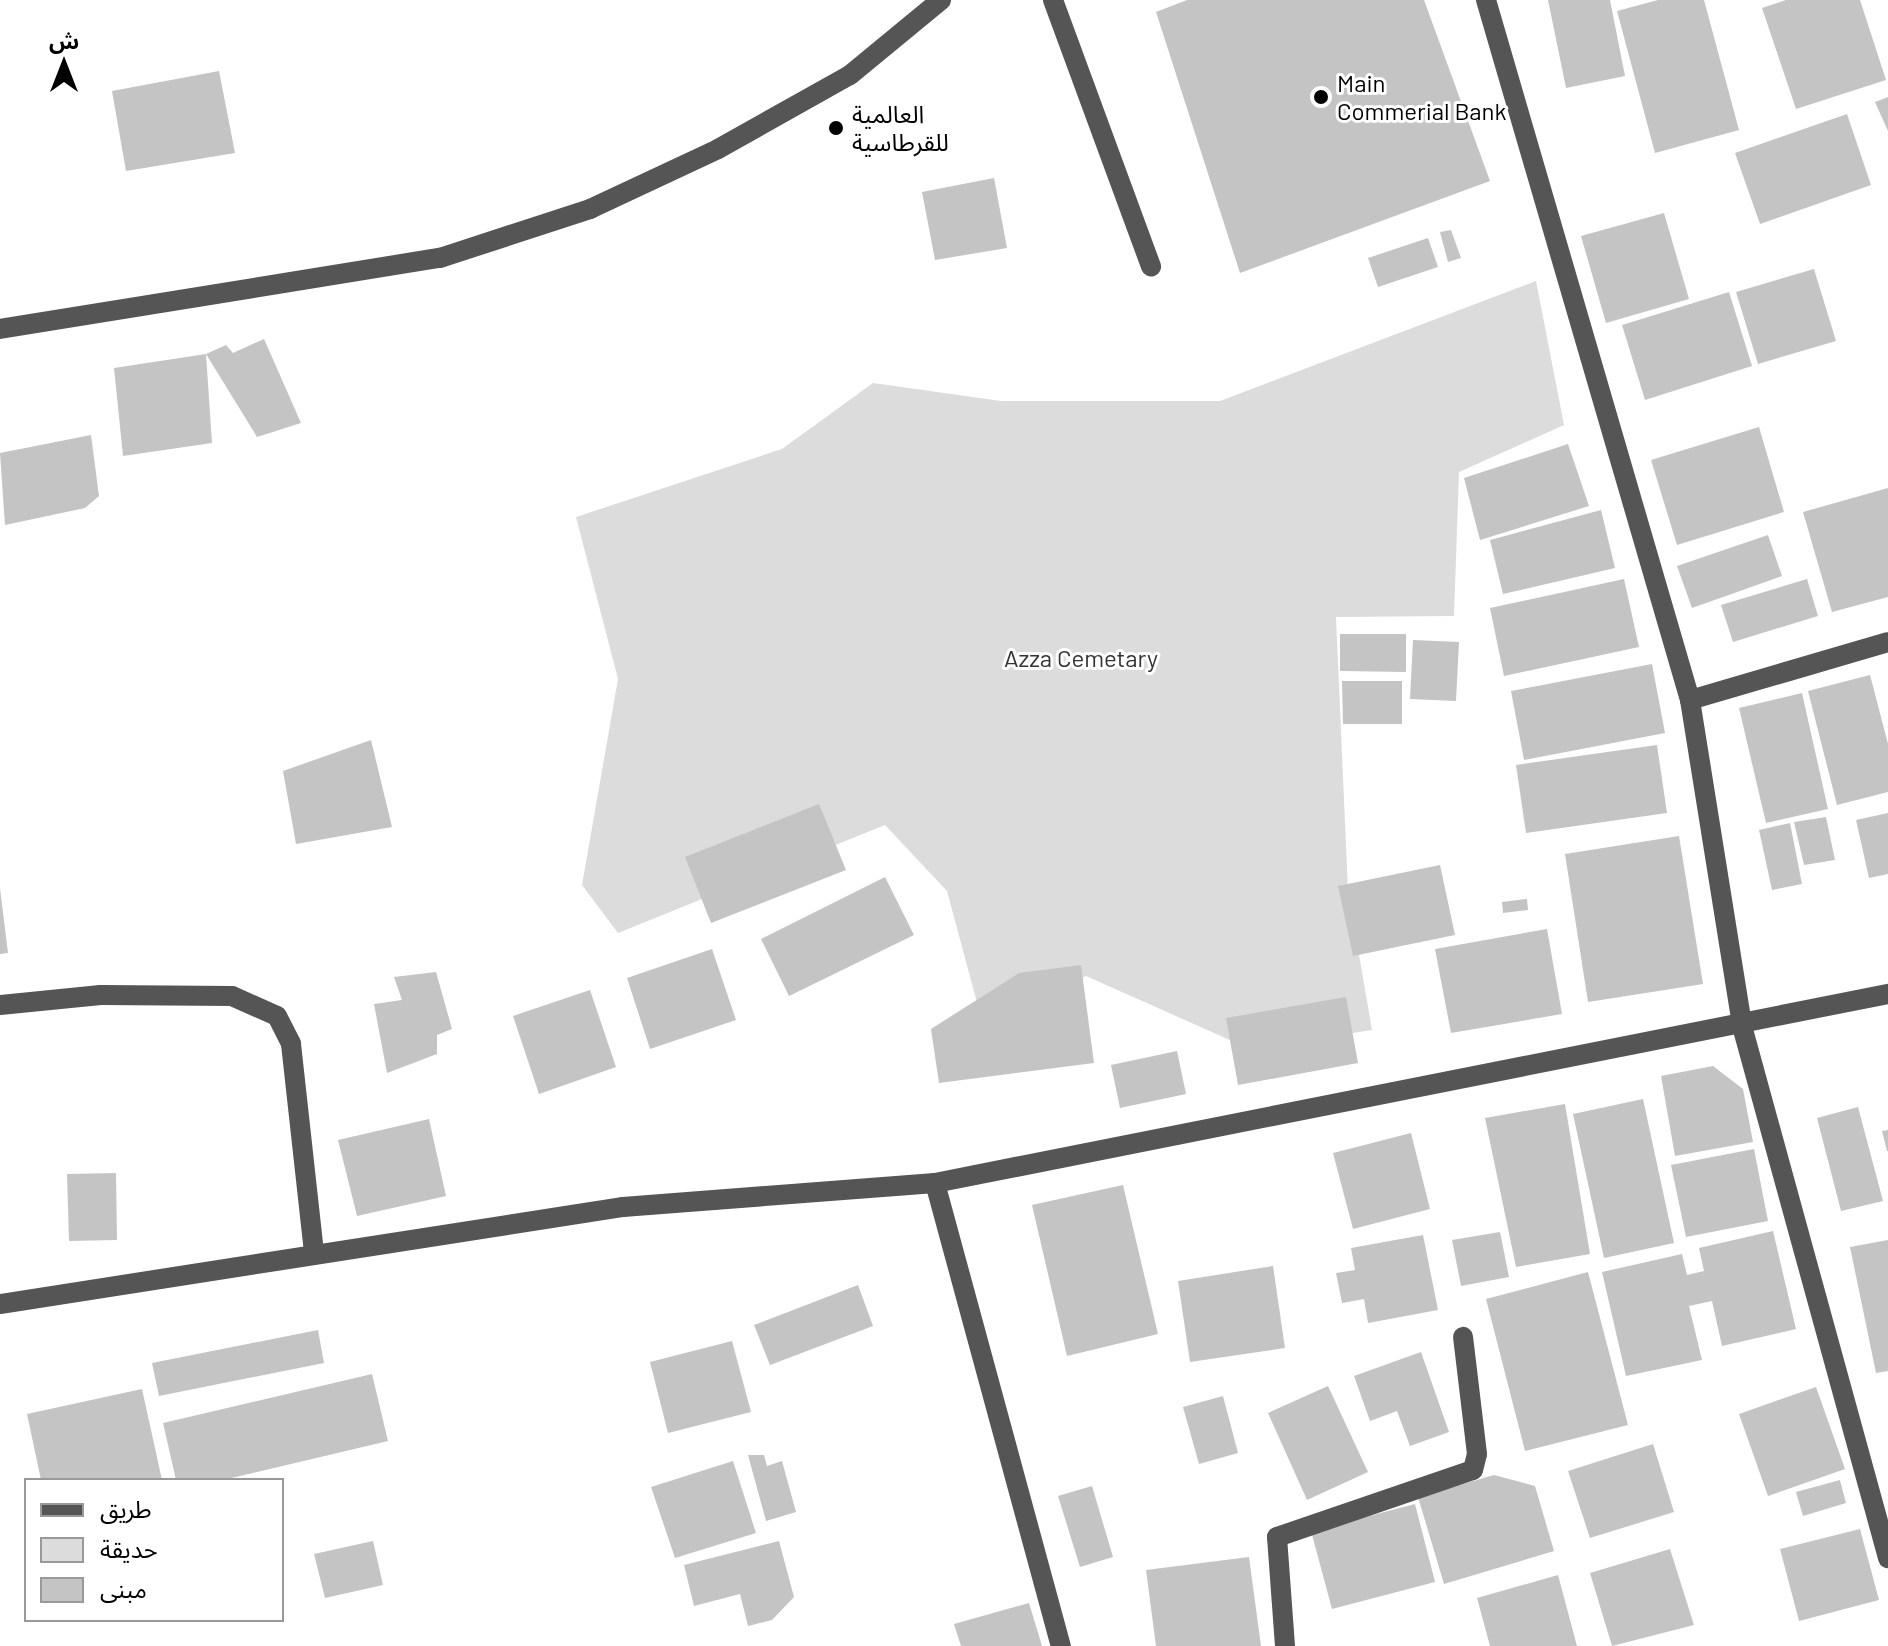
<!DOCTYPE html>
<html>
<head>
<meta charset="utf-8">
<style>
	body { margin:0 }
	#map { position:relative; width:1888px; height:1646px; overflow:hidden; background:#fff; font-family:Barlow,"Noto Sans Arabic",sans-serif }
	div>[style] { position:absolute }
	.green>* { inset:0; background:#dcdcdc }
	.building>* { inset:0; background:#c4c4c4 }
	.minor>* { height:20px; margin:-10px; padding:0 10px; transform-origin:10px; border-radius:10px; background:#555 }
	.dots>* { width:22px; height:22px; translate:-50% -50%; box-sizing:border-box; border:4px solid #fff; border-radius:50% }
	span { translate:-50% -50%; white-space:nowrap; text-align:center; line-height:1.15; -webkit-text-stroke:6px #fff; paint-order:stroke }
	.poi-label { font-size:24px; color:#000 }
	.left { translate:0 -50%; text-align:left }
	.park-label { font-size:24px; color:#333 }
	.legend { position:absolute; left:24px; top:1478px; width:260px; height:144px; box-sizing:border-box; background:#fff; border:2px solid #999; margin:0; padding:10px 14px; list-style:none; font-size:24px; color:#000 }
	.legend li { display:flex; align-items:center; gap:16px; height:40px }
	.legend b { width:40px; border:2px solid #999 }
	.north { position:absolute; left:24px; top:24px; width:80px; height:80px; -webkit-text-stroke:6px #fff; paint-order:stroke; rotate:0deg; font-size:22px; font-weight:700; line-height:32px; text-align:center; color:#000 }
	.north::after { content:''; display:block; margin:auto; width:28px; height:36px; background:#000; clip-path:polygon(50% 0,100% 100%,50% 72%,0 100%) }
</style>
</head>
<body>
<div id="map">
	<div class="green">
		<i style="clip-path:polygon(1536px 281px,1564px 425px,1459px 472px,1454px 616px,1336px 617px,1348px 891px,1372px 1030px,1250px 1049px,1086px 976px,983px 1025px,947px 891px,885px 825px,618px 933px,582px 885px,618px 679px,576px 517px,782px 449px,873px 383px,1001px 401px,1220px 401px)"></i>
	</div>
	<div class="building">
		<i style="clip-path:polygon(1187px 0,1424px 0,1490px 181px,1240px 273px,1156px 12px)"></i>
		<i style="clip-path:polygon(1548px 0,1610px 0,1625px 76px,1566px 88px)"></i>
		<i style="clip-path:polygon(1658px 0,1704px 0,1739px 130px,1655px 153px,1617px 11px)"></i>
		<i style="clip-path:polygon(1786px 0,1860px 0,1886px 80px,1796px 109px,1762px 8px)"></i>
		<i style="clip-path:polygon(219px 71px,235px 153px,126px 171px,112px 91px)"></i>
		<i style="clip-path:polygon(1888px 97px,1888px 131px,1875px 102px)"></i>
		<i style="clip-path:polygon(1847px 114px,1871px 185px,1760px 224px,1735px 153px)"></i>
		<i style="clip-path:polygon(994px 178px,1007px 248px,935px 260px,922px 192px)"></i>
		<i style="clip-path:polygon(1664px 213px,1689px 299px,1606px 323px,1581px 236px)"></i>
		<i style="clip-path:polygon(1451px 230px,1461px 258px,1448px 262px,1440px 232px)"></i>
		<i style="clip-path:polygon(1428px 238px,1438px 267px,1378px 287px,1368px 258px)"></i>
		<i style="clip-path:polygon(1814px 269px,1836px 341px,1758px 364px,1736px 292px)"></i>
		<i style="clip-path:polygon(1729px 292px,1752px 366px,1645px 400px,1622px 325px)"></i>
		<i style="clip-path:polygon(264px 339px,301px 423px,257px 437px,206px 354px,226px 345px,233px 353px)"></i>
		<i style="clip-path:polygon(206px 354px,212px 443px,123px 456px,114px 368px)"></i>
		<i style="clip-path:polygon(1759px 427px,1784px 512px,1677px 545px,1651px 460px)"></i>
		<i style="clip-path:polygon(91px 435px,99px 496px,85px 508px,5px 525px,0 453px)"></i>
		<i style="clip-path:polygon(1568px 444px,1589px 506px,1480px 540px,1464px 478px)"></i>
		<i style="clip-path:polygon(1888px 488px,1888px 597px,1832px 612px,1803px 512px)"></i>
		<i style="clip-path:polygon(1601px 510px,1615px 568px,1503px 594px,1490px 540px)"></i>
		<i style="clip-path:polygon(1768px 535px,1782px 576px,1692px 608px,1677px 566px)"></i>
		<i style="clip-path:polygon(1624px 579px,1639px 647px,1504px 676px,1490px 608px)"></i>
		<i style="clip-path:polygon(1807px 579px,1818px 616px,1733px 642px,1721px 605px)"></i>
		<i style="clip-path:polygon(1340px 634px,1406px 634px,1406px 672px,1340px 671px)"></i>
		<i style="clip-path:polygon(1413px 640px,1459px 642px,1456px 701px,1410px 699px)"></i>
		<i style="clip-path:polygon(1652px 664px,1665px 733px,1524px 760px,1511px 691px)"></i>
		<i style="clip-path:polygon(1870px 675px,1888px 744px,1888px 792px,1837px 805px,1808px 691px)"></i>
		<i style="clip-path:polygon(1342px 681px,1402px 681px,1402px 724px,1343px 724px)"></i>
		<i style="clip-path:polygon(1802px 693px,1828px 809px,1766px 823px,1739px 708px)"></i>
		<i style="clip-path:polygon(371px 740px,392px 827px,296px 844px,283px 771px)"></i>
		<i style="clip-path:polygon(1657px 745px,1667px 813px,1526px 833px,1516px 765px)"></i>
		<i style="clip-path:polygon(819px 804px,846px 870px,711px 923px,685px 857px)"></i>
		<i style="clip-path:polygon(1888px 813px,1888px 874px,1869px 878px,1856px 820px)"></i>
		<i style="clip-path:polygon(1826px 817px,1835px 860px,1804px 865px,1794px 822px)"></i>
		<i style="clip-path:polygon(1790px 823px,1802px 884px,1772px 890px,1759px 830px)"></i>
		<i style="clip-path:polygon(1679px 836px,1703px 984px,1588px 1002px,1565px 854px)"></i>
		<i style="clip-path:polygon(1440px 865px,1455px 935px,1353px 956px,1338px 886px)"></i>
		<i style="clip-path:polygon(885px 877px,914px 935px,789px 996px,761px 939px)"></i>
		<i style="clip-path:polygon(0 888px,8px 953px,0 954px)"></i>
		<i style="clip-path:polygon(1527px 899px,1528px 910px,1503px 913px,1502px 902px)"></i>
		<i style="clip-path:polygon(1547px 929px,1562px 1014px,1451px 1033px,1435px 949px)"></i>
		<i style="clip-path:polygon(712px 949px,736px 1020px,650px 1049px,627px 978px)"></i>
		<i style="clip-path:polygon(1081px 965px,1094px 1063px,939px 1083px,931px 1029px,1019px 973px)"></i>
		<i style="clip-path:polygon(436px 972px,452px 1029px,437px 1035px,437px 1054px,387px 1073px,374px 1004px,402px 1000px,394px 977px)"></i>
		<i style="clip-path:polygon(590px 990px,616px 1067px,539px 1094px,513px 1016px)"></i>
		<i style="clip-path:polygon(1346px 997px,1358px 1063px,1238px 1085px,1226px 1018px)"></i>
		<i style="clip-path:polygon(1177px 1051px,1186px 1094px,1120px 1108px,1111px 1065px)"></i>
		<i style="clip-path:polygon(1713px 1066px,1743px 1089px,1753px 1142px,1675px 1156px,1661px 1076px)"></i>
		<i style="clip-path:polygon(1643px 1099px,1674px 1243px,1604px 1258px,1573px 1114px)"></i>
		<i style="clip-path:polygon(1565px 1104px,1590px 1254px,1516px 1267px,1485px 1118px)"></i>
		<i style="clip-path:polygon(1858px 1107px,1883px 1201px,1841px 1211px,1817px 1118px)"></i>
		<i style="clip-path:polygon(429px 1119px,446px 1196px,357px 1216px,338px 1140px)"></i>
		<i style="clip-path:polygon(1888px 1130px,1888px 1151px,1887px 1151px,1882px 1131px)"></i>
		<i style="clip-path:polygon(1411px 1133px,1430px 1209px,1353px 1229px,1333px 1153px)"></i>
		<i style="clip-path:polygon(1754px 1149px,1768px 1221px,1686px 1237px,1671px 1165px)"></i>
		<i style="clip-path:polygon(116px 1173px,117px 1240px,69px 1241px,67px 1174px)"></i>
		<i style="clip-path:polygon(1123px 1185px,1158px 1334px,1067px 1356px,1032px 1205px)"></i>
		<i style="clip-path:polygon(1773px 1231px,1796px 1329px,1722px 1346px,1712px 1301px,1689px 1306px,1702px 1360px,1626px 1376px,1602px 1272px,1682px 1254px,1687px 1275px,1704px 1271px,1699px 1248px)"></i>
		<i style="clip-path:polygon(1500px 1232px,1509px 1277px,1461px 1286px,1452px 1240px)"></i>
		<i style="clip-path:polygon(1423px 1235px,1438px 1310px,1368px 1323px,1364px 1299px,1342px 1303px,1336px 1273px,1355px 1270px,1351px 1248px)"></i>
		<i style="clip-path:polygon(1888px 1240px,1888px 1371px,1876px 1373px,1850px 1247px)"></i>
		<i style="clip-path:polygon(1273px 1266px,1285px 1348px,1190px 1362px,1178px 1281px)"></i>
		<i style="clip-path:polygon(1588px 1272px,1628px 1425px,1525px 1451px,1486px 1299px)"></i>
		<i style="clip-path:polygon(858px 1285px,873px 1326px,770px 1365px,754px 1325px)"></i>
		<i style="clip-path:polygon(318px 1330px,324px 1363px,159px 1396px,152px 1363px)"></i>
		<i style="clip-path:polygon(732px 1341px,751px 1412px,668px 1433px,650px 1362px)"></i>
		<i style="clip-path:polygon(1421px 1352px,1449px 1432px,1410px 1446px,1397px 1411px,1370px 1421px,1354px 1376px)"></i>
		<i style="clip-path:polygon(372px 1374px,388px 1441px,223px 1480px,176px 1480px,163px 1423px)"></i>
		<i style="clip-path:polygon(1328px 1386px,1368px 1472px,1307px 1500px,1268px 1413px)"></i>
		<i style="clip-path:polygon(1816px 1387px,1845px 1469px,1768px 1496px,1739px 1414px)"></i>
		<i style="clip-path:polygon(142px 1389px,162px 1480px,41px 1480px,27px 1414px)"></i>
		<i style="clip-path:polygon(1223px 1396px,1238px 1453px,1199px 1464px,1183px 1407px)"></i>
		<i style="clip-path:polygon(1653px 1444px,1674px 1512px,1590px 1538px,1568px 1471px)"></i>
		<i style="clip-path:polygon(748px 1455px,764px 1455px,767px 1466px,782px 1461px,796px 1512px,766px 1521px)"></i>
		<i style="clip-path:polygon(733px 1461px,756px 1533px,675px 1558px,651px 1487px)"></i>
		<i style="clip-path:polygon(1494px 1475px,1535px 1486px,1554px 1551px,1444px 1584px,1418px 1497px)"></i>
		<i style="clip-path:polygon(1840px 1480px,1846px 1503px,1803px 1516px,1796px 1492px)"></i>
		<i style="clip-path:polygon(1092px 1486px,1113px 1557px,1080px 1567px,1058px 1496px)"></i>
		<i style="clip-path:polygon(1415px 1504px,1435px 1582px,1332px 1609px,1311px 1531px)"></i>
		<i style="clip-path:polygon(1860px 1529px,1879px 1600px,1799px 1621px,1780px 1549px)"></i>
		<i style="clip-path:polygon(373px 1541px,383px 1585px,325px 1598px,314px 1554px)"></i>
		<i style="clip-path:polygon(779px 1541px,794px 1597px,772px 1620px,748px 1626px,740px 1594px,694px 1606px,684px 1565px)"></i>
		<i style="clip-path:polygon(1670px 1549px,1694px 1625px,1612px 1646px,1590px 1573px)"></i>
		<i style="clip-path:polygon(1249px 1557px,1261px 1646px,1156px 1646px,1146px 1570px)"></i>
		<i style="clip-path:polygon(1558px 1575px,1577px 1646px,1490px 1646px,1477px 1598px)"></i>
		<i style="clip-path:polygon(1029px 1603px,1042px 1646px,961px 1646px,954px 1624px)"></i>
	</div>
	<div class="minor">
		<i style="left:1053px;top:0;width:284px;rotate:69.8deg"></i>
		<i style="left:1486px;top:0;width:729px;rotate:73.75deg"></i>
		<i style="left:1690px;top:700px;width:330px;rotate:80.9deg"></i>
		<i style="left:1742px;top:1026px;width:552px;rotate:74.65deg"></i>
		<i style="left:0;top:329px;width:446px;rotate:-9.2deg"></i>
		<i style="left:440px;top:258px;width:158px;rotate:-18.1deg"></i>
		<i style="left:590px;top:209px;width:141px;rotate:-25.1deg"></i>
		<i style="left:718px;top:149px;width:151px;rotate:-29.3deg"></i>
		<i style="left:850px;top:75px;width:118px;rotate:-39.5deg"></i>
		<i style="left:1690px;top:700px;width:206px;rotate:-16.3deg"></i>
		<i style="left:0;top:1005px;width:101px;rotate:-5.7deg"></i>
		<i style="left:101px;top:995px;width:131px;rotate:0.4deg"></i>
		<i style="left:232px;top:996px;width:49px;rotate:24deg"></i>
		<i style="left:277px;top:1016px;width:31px;rotate:63deg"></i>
		<i style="left:291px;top:1044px;width:211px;rotate:83.7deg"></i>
		<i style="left:935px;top:1183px;width:480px;rotate:74.8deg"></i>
		<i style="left:0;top:1304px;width:631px;rotate:-8.85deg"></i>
		<i style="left:623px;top:1207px;width:313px;rotate:-4.4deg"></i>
		<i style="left:935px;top:1183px;width:972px;rotate:-11.22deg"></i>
		<i style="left:1285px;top:1646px;width:109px;rotate:-94.2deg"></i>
		<i style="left:1277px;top:1537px;width:207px;rotate:-18.9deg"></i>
		<i style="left:1473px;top:1470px;width:16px;rotate:-76deg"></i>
		<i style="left:1477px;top:1454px;width:118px;rotate:-96.8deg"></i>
	</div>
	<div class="dots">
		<i style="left:1321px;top:97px;background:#000"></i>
		<i style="left:836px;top:128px;background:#000"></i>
	</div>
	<div class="poi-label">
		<span class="left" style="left:1337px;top:97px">Main<br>Commerial Bank</span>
		<span class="left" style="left:852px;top:128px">العالمية<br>للقرطاسية</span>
	</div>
	<div class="park-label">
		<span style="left:1081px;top:658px">Azza Cemetary</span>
	</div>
	<ul class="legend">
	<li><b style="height:10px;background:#555"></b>طريق</li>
	<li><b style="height:22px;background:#dcdcdc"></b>حديقة</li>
	<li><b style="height:22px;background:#c4c4c4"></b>مبنى</li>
	</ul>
	<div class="north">ش</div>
</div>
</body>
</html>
